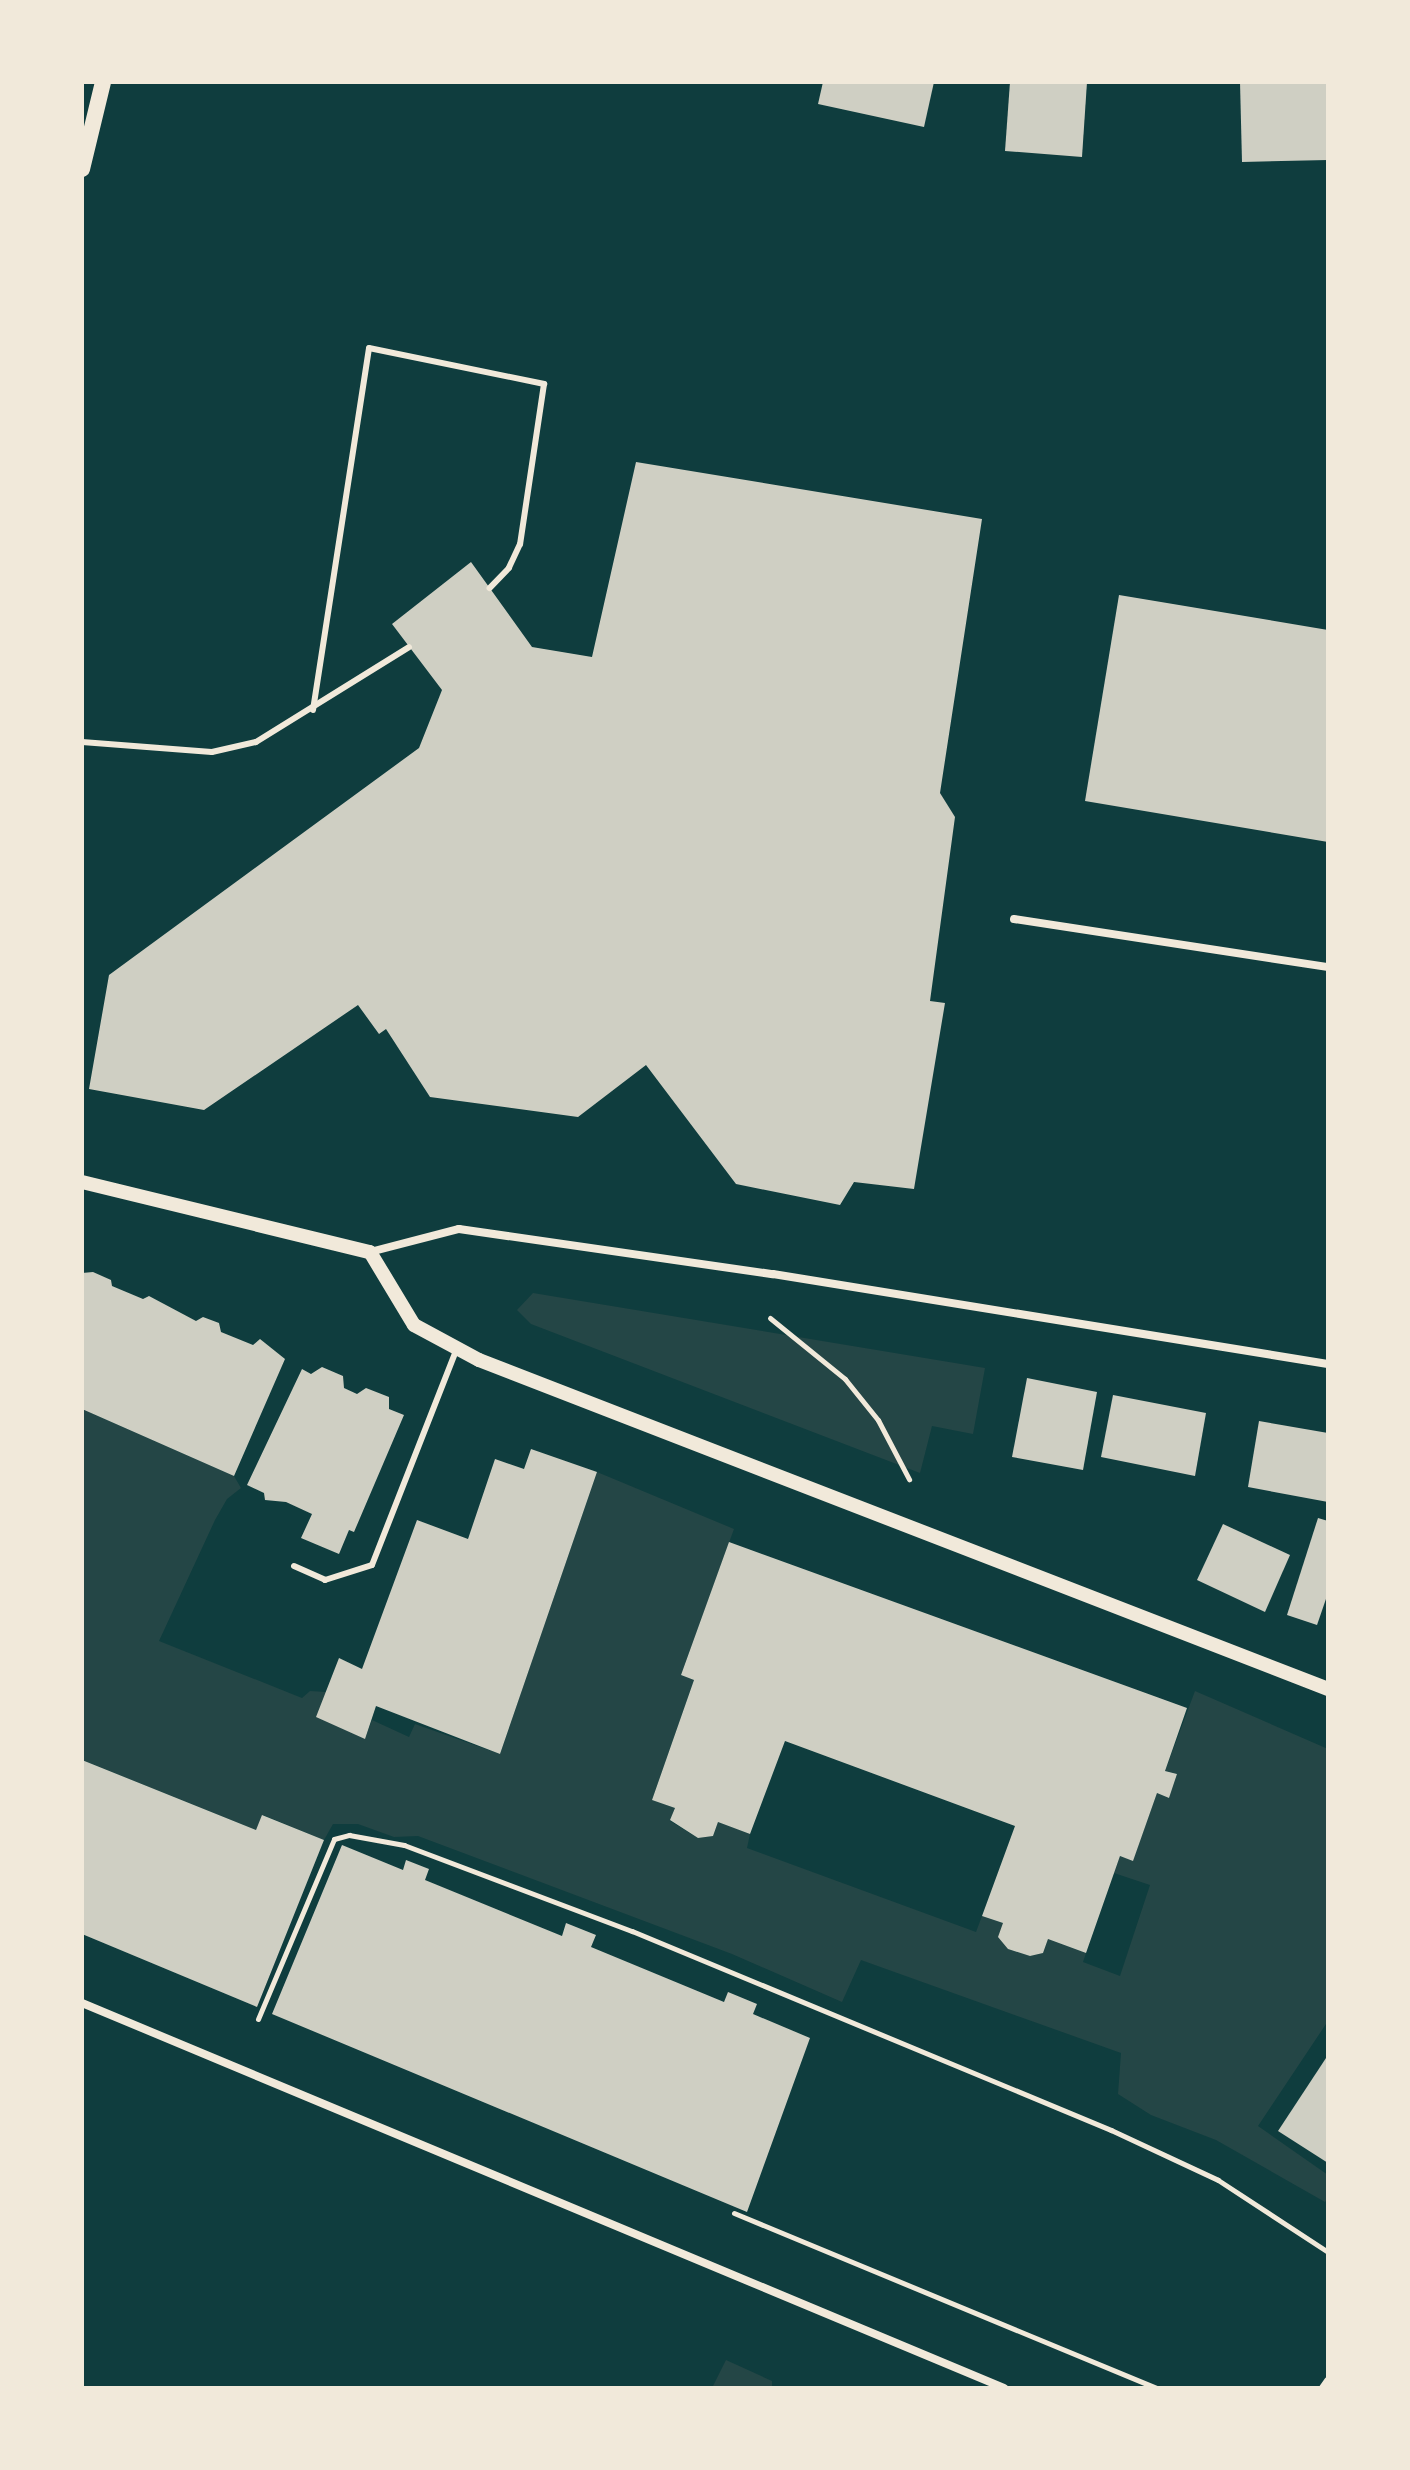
<!DOCTYPE html>
<html>
<head>
<meta charset="utf-8">
<style>
	body { margin:0 }
	#map { position:relative; width:1410px; height:2470px; overflow:hidden; background:#0f3d3e; font-family:"Fira Sans",sans-serif }
	div>[style] { position:absolute }
	.green>* { inset:0; background:#244646 }
	.building>* { inset:0; background:#cfcfc3 }
	.path>* { height:5px; margin:-2.5px; padding:0 2.5px; transform-origin:2.5px; border-radius:2.5px; background:#f1e9da }
	.service>* { height:6px; margin:-3px; padding:0 3px; transform-origin:3px; border-radius:3px; background:#f1e9da }
	.minor>* { height:8px; margin:-4px; padding:0 4px; transform-origin:4px; border-radius:4px; background:#f1e9da }
	.tertiary>* { height:14px; margin:-7px; padding:0 7px; transform-origin:7px; border-radius:7px; background:#f1e9da }
	.secondary>* { height:16px; margin:-8px; padding:0 8px; transform-origin:8px; border-radius:8px; background:#f1e9da }
	span { translate:-50% -50%; white-space:nowrap; text-align:center; line-height:1.15; -webkit-text-stroke:8px #f1e9da; paint-order:stroke }
	.frame { position:absolute; inset:0; border:84px solid #f1e9da; pointer-events:none }
</style>
</head>
<body>
<div id="map">
	<div class="green">
		<i style="clip-path:polygon(533px 1293px,985px 1368px,973px 1434px,932px 1426px,920px 1473px,531px 1324px,517px 1310px)"></i>
		<i style="clip-path:polygon(82px 1409px,234px 1476px,241px 1488px,227px 1499px,215px 1520px,159px 1641px,302px 1698px,310px 1691px,326px 1692px,365px 1738px,372px 1720px,409px 1737px,415px 1724px,500px 1754px,597px 1472px,734px 1529px,681px 1675px,694px 1680px,652px 1800px,675px 1808px,670px 1821px,698px 1838px,713px 1836px,718px 1822px,750px 1834px,747px 1848px,976px 1932px,982px 1916px,1003px 1923px,1008px 1949px,1030px 1956px,1043px 1953px,1048px 1939px,1086px 1953px,1083px 1962px,1120px 1976px,1150px 1885px,1114px 1873px,1120px 1856px,1133px 1860px,1157px 1793px,1169px 1798px,1177px 1774px,1165px 1771px,1195px 1691px,1328px 1749px,1328px 2021px,1258px 2126px,1328px 2175px,1328px 2198px,1325px 2202px,1216px 2140px,1151px 2115px,1118px 2094px,1121px 2053px,861px 1960px,842px 2002px,732px 1954px,418px 1836px,394px 1837px,358px 1824px,333px 1824px,324px 1840px,263px 1815px,256px 1830px,82px 1760px)"></i>
		<i style="clip-path:polygon(726px 2360px,772px 2381px,772px 2388px,712px 2388px)"></i>
	</div>
	<div class="building">
		<i style="clip-path:polygon(823px 82px,934px 82px,924px 127px,818px 104px)"></i>
		<i style="clip-path:polygon(1010px 82px,1087px 82px,1082px 157px,1005px 151px)"></i>
		<i style="clip-path:polygon(1240px 82px,1328px 82px,1328px 160px,1242px 162px)"></i>
		<i style="clip-path:polygon(636px 462px,982px 519px,940px 793px,955px 817px,930px 1001px,945px 1003px,914px 1189px,854px 1182px,840px 1205px,736px 1184px,646px 1065px,578px 1117px,430px 1097px,386px 1029px,379px 1034px,358px 1005px,204px 1110px,89px 1089px,109px 975px,419px 748px,442px 690px,392px 624px,471px 562px,532px 647px,592px 657px)"></i>
		<i style="clip-path:polygon(1119px 595px,1328px 630px,1328px 842px,1085px 801px)"></i>
		<i style="clip-path:polygon(93px 1272px,111px 1280px,112px 1286px,143px 1299px,149px 1296px,196px 1321px,203px 1317px,219px 1323px,221px 1332px,253px 1345px,260px 1339px,285px 1359px,234px 1476px,82px 1409px,82px 1273px)"></i>
		<i style="clip-path:polygon(322px 1367px,343px 1376px,344px 1388px,357px 1394px,366px 1388px,389px 1397px,389px 1409px,404px 1415px,354px 1532px,349px 1530px,339px 1554px,301px 1538px,312px 1514px,286px 1502px,265px 1500px,264px 1493px,247px 1485px,302px 1369px,311px 1374px)"></i>
		<i style="clip-path:polygon(1027px 1378px,1097px 1392px,1083px 1470px,1012px 1457px)"></i>
		<i style="clip-path:polygon(1113px 1395px,1206px 1413px,1195px 1476px,1101px 1457px)"></i>
		<i style="clip-path:polygon(1259px 1421px,1328px 1433px,1328px 1502px,1248px 1487px)"></i>
		<i style="clip-path:polygon(531px 1449px,597px 1472px,500px 1754px,376px 1706px,365px 1739px,316px 1717px,339px 1658px,362px 1669px,417px 1520px,468px 1539px,495px 1459px,524px 1469px)"></i>
		<i style="clip-path:polygon(1318px 1518px,1328px 1521px,1328px 1593px,1317px 1625px,1287px 1615px)"></i>
		<i style="clip-path:polygon(1223px 1524px,1290px 1555px,1265px 1612px,1197px 1580px)"></i>
		<i style="clip-path:polygon(729px 1542px,1187px 1708px,1165px 1771px,1177px 1774px,1169px 1798px,1157px 1793px,1133px 1861px,1120px 1856px,1086px 1953px,1048px 1939px,1043px 1953px,1030px 1956px,1008px 1949px,998px 1937px,1003px 1923px,982px 1916px,1015px 1826px,785px 1741px,750px 1834px,718px 1822px,713px 1836px,698px 1838px,670px 1820px,675px 1808px,652px 1800px,694px 1680px,681px 1675px)"></i>
		<i style="clip-path:polygon(82px 1760px,256px 1830px,262px 1815px,324px 1840px,257px 2007px,82px 1934px)"></i>
		<i style="clip-path:polygon(342px 1845px,403px 1870px,406px 1860px,429px 1869px,425px 1880px,562px 1936px,566px 1923px,596px 1935px,591px 1947px,724px 2002px,728px 1992px,757px 2004px,753px 2014px,810px 2038px,747px 2212px,272px 2014px)"></i>
		<i style="clip-path:polygon(1328px 2055px,1328px 2163px,1278px 2131px)"></i>
	</div>
	<div class="path">
		<i style="left:770px;top:1318px;width:97px;rotate:39.1deg"></i>
		<i style="left:845px;top:1379px;width:53px;rotate:51.2deg"></i>
		<i style="left:878px;top:1420px;width:67px;rotate:62.3deg"></i>
		<i style="left:258px;top:2019px;width:195px;rotate:-67.1deg"></i>
		<i style="left:334px;top:1839px;width:16px;rotate:-15deg"></i>
		<i style="left:349px;top:1835px;width:56px;rotate:10.3deg"></i>
		<i style="left:404px;top:1845px;width:244px;rotate:20.7deg"></i>
		<i style="left:632px;top:1931px;width:519px;rotate:22.56deg"></i>
		<i style="left:1111px;top:2130px;width:118px;rotate:25deg"></i>
		<i style="left:1218px;top:2180px;width:131px;rotate:33.2deg"></i>
		<i style="left:734px;top:2213px;width:457px;rotate:22.5deg"></i>
	</div>
	<div class="service">
		<i style="left:313px;top:710px;width:366px;rotate:-81.2deg"></i>
		<i style="left:369px;top:348px;width:179px;rotate:11.6deg"></i>
		<i style="left:544px;top:384px;width:162px;rotate:98.5deg"></i>
		<i style="left:520px;top:544px;width:26px;rotate:115deg"></i>
		<i style="left:509px;top:568px;width:28px;rotate:134deg"></i>
		<i style="left:82px;top:742px;width:130px;rotate:4.4deg"></i>
		<i style="left:212px;top:752px;width:45px;rotate:-12.8deg"></i>
		<i style="left:256px;top:742px;width:180px;rotate:-31.8deg"></i>
		<i style="left:294px;top:1566px;width:34px;rotate:24deg"></i>
		<i style="left:325px;top:1580px;width:49px;rotate:-17.7deg"></i>
		<i style="left:372px;top:1565px;width:233px;rotate:-68.6deg"></i>
	</div>
	<div class="minor">
		<i style="left:1014px;top:919px;width:318px;rotate:8.7deg"></i>
		<i style="left:370px;top:1252px;width:92px;rotate:-14.5deg"></i>
		<i style="left:459px;top:1229px;width:317px;rotate:8.2deg"></i>
		<i style="left:773px;top:1274px;width:562px;rotate:9.21deg"></i>
		<i style="left:82px;top:2003px;width:999px;rotate:22.66deg"></i>
		<i style="left:1323px;top:2388px;width:9px;rotate:-54deg"></i>
	</div>
	<div class="tertiary">
		<i style="left:82px;top:1182px;width:296px;rotate:13.7deg"></i>
		<i style="left:370px;top:1252px;width:85px;rotate:58.9deg"></i>
		<i style="left:414px;top:1325px;width:74px;rotate:28.3deg"></i>
		<i style="left:479px;top:1360px;width:911px;rotate:21.18deg"></i>
	</div>
	<div class="secondary">
		<i style="left:82px;top:169px;width:89px;rotate:-76.4deg"></i>
	</div>
	<div class="frame"></div>
</div>
</body>
</html>
